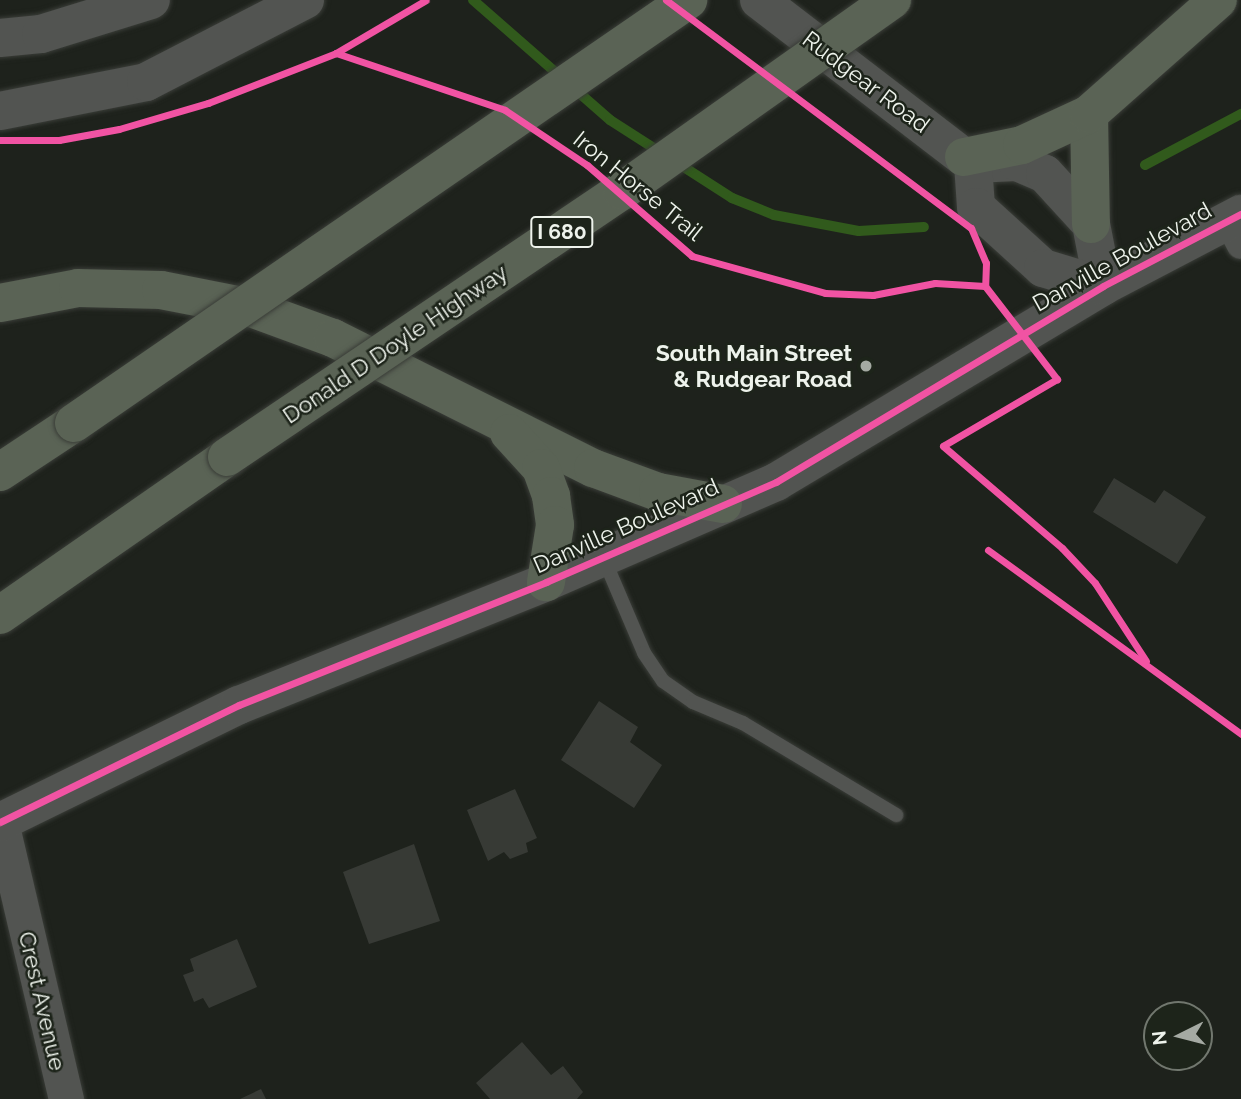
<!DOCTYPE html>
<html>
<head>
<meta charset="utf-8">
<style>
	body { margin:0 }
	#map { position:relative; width:1241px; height:1099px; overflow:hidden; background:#1e221c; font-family:Raleway,sans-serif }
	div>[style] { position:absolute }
	.stream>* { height:10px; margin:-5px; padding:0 5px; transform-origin:5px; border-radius:5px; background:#315a1c }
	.building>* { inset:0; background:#373a35 }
	.roads { filter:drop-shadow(0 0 2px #3a3d38) drop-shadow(0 0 2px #3a3d38) }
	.service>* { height:14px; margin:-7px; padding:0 7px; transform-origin:7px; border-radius:7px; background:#525451 }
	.minor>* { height:28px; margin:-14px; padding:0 14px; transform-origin:14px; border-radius:14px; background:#525451 }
	.tertiary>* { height:35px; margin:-17.5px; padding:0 17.5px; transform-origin:17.5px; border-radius:17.5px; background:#525451 }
	.secondary>* { height:38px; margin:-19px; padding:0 19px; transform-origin:19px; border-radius:19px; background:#525451 }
	.motorway>* { height:38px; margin:-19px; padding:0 19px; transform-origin:19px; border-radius:19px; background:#5a6355 }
	.bridges { filter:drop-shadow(0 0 2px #3a3d38) drop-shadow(0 0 2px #3a3d38) }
	.motorway-bridge>* { height:38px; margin:-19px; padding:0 19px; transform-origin:19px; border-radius:19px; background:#5a6355 }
	.cycleway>* { height:7px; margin:-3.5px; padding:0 3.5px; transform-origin:3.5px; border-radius:3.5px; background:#f153a3 }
	.dots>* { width:19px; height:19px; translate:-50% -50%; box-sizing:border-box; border:4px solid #1d241a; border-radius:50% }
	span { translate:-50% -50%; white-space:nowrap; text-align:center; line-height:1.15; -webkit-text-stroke:5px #1d241a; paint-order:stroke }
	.shield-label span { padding:2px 5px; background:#1d241a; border:2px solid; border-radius:5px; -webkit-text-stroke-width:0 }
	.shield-label { font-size:21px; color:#eef3ec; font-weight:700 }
	.street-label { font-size:23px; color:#eef3ec }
	.poi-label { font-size:23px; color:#eef3ec; font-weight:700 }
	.right { translate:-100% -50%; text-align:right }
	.north { position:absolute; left:1143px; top:1001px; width:70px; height:70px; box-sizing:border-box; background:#1d241a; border:2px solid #71776e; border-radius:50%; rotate:264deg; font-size:19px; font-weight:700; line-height:28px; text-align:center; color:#eef3ec }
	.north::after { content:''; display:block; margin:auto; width:24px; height:32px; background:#a5aaa3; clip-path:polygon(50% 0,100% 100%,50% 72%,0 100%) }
</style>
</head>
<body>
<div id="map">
	<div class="stream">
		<i style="left:473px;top:0;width:182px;rotate:41.2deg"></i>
		<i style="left:610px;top:120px;width:63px;rotate:32.7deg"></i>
		<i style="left:676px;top:162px;width:67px;rotate:32.7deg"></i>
		<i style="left:732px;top:198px;width:45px;rotate:22deg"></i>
		<i style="left:774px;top:215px;width:86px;rotate:10.7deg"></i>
		<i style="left:859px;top:231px;width:65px;rotate:-3.5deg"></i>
		<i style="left:1145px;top:165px;width:109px;rotate:-28deg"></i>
	</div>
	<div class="building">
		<i style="clip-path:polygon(1114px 478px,1155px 503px,1164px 490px,1206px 517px,1177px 564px,1093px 512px)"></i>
		<i style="clip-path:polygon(599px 701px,638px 727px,630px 742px,662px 765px,634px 808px,561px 760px)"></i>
		<i style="clip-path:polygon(515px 789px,537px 838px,526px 843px,528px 852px,510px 859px,504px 852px,488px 861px,467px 810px)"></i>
		<i style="clip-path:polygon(414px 844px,440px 921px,369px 944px,343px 872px)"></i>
		<i style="clip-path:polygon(237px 939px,257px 987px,209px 1008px,203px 998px,194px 1002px,183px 975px,194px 971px,190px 959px)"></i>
		<i style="clip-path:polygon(522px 1042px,551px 1075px,563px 1066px,583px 1092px,577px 1099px,490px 1099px,476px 1083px)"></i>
		<i style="clip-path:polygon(261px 1089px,266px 1099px,240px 1099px)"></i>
	</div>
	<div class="roads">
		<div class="service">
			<i style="left:604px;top:559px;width:102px;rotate:66.9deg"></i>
			<i style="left:644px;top:653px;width:34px;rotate:56deg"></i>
			<i style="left:663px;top:681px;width:37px;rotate:35deg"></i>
			<i style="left:693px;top:702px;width:54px;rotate:22.8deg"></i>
			<i style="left:743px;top:723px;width:179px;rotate:31deg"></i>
		</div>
		<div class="minor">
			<i style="left:1228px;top:221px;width:27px;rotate:62deg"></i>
		</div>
		<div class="tertiary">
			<i style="left:1px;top:822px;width:285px;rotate:76.8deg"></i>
		</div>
		<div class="secondary">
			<i style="left:759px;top:0;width:270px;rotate:37.5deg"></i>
			<i style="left:973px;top:164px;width:44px;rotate:-2.6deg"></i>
			<i style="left:1017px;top:162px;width:30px;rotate:23deg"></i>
			<i style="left:1045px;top:174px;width:68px;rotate:47.4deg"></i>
			<i style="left:1091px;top:224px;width:63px;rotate:79deg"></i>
			<i style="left:0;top:38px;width:41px;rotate:-5.6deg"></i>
			<i style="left:41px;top:34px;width:115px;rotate:-17.2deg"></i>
			<i style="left:0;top:111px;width:149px;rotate:-11.2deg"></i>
			<i style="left:146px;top:82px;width:179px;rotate:-27.3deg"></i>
			<i style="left:973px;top:164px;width:43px;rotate:86deg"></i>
			<i style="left:976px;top:207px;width:91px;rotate:42.3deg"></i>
			<i style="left:1043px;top:268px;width:63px;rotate:16.7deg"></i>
			<i style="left:0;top:822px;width:266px;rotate:-26.1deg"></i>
			<i style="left:239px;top:705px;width:331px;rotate:-21.8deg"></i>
			<i style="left:546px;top:582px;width:251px;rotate:-23.5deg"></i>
			<i style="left:776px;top:482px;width:381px;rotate:-30.9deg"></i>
			<i style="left:1103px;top:286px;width:156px;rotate:-27.6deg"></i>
		</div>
		<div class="motorway">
			<i style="left:1089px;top:114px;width:110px;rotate:89deg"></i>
			<i style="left:964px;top:157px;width:59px;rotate:-11.7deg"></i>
			<i style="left:1022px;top:145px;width:74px;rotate:-24.8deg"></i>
			<i style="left:1089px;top:114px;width:172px;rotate:-41.5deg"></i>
			<i style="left:0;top:303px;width:79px;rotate:-10.9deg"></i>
			<i style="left:78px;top:288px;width:83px;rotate:1.4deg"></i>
			<i style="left:161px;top:290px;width:89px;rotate:11.1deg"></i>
			<i style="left:248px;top:307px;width:90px;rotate:20deg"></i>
			<i style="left:333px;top:338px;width:291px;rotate:26.6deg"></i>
			<i style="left:593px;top:468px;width:69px;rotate:20.3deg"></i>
			<i style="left:658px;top:492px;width:66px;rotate:10.5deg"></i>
			<i style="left:509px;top:433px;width:47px;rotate:47.6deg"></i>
			<i style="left:541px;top:468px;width:30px;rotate:70deg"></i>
			<i style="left:551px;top:496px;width:29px;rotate:82deg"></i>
			<i style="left:555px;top:525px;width:58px;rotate:99deg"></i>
			<i style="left:0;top:472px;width:89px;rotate:-33.5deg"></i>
			<i style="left:0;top:615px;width:277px;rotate:-34.8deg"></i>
		</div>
	</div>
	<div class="bridges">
		<div class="motorway-bridge">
			<i style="left:74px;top:423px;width:746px;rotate:-34.56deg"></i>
			<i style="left:227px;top:457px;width:476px;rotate:-34deg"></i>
			<i style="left:622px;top:191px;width:331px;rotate:-35.3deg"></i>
		</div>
	</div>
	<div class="cycleway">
		<i style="left:666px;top:0;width:381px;rotate:36.8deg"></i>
		<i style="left:971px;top:228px;width:38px;rotate:67deg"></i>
		<i style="left:986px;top:263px;width:23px;rotate:92deg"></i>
		<i style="left:985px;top:286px;width:118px;rotate:52.3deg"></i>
		<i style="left:1057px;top:379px;width:132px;rotate:149.6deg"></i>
		<i style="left:943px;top:446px;width:157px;rotate:40.6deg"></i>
		<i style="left:1062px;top:548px;width:48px;rotate:46.7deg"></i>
		<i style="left:1095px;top:583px;width:93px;rotate:56.8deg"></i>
		<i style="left:336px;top:53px;width:104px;rotate:-30.5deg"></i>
		<i style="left:0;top:140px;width:59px"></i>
		<i style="left:59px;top:140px;width:61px;rotate:-10.4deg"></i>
		<i style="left:119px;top:129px;width:93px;rotate:-16.3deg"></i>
		<i style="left:208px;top:103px;width:137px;rotate:-21.3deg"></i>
		<i style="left:336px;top:53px;width:178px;rotate:18.6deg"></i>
		<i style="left:505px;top:110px;width:99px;rotate:33.9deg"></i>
		<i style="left:587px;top:165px;width:139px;rotate:40.9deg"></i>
		<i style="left:692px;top:256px;width:138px;rotate:15.5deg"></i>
		<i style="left:825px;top:293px;width:48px;rotate:2.4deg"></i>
		<i style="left:873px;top:295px;width:63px;rotate:-11deg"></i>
		<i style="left:935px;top:283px;width:50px;rotate:3.4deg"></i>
		<i style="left:988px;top:550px;width:313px;rotate:36deg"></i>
		<i style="left:0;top:822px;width:266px;rotate:-26.1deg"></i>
		<i style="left:239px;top:705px;width:331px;rotate:-21.8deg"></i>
		<i style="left:546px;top:582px;width:251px;rotate:-23.5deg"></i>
		<i style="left:776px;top:482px;width:381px;rotate:-30.9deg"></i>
		<i style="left:1103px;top:286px;width:156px;rotate:-27.6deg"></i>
	</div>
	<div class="dots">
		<i style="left:866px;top:366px;background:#a5aaa3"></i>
	</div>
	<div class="shield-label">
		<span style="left:562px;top:232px">I 680</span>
	</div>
	<div class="street-label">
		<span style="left:866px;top:82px;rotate:37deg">Rudgear Road</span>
		<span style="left:638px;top:186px;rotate:39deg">Iron Horse Trail</span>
		<span style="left:1122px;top:257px;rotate:-29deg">Danville Boulevard</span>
		<span style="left:395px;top:344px;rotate:-34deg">Donald D Doyle Highway</span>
		<span style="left:626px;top:526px;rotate:-24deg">Danville Boulevard</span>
		<span style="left:42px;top:1001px;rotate:77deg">Crest Avenue</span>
	</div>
	<div class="poi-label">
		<span class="right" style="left:852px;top:366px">South Main Street<br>&amp; Rudgear Road</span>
	</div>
	<div class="north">N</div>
</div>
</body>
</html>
